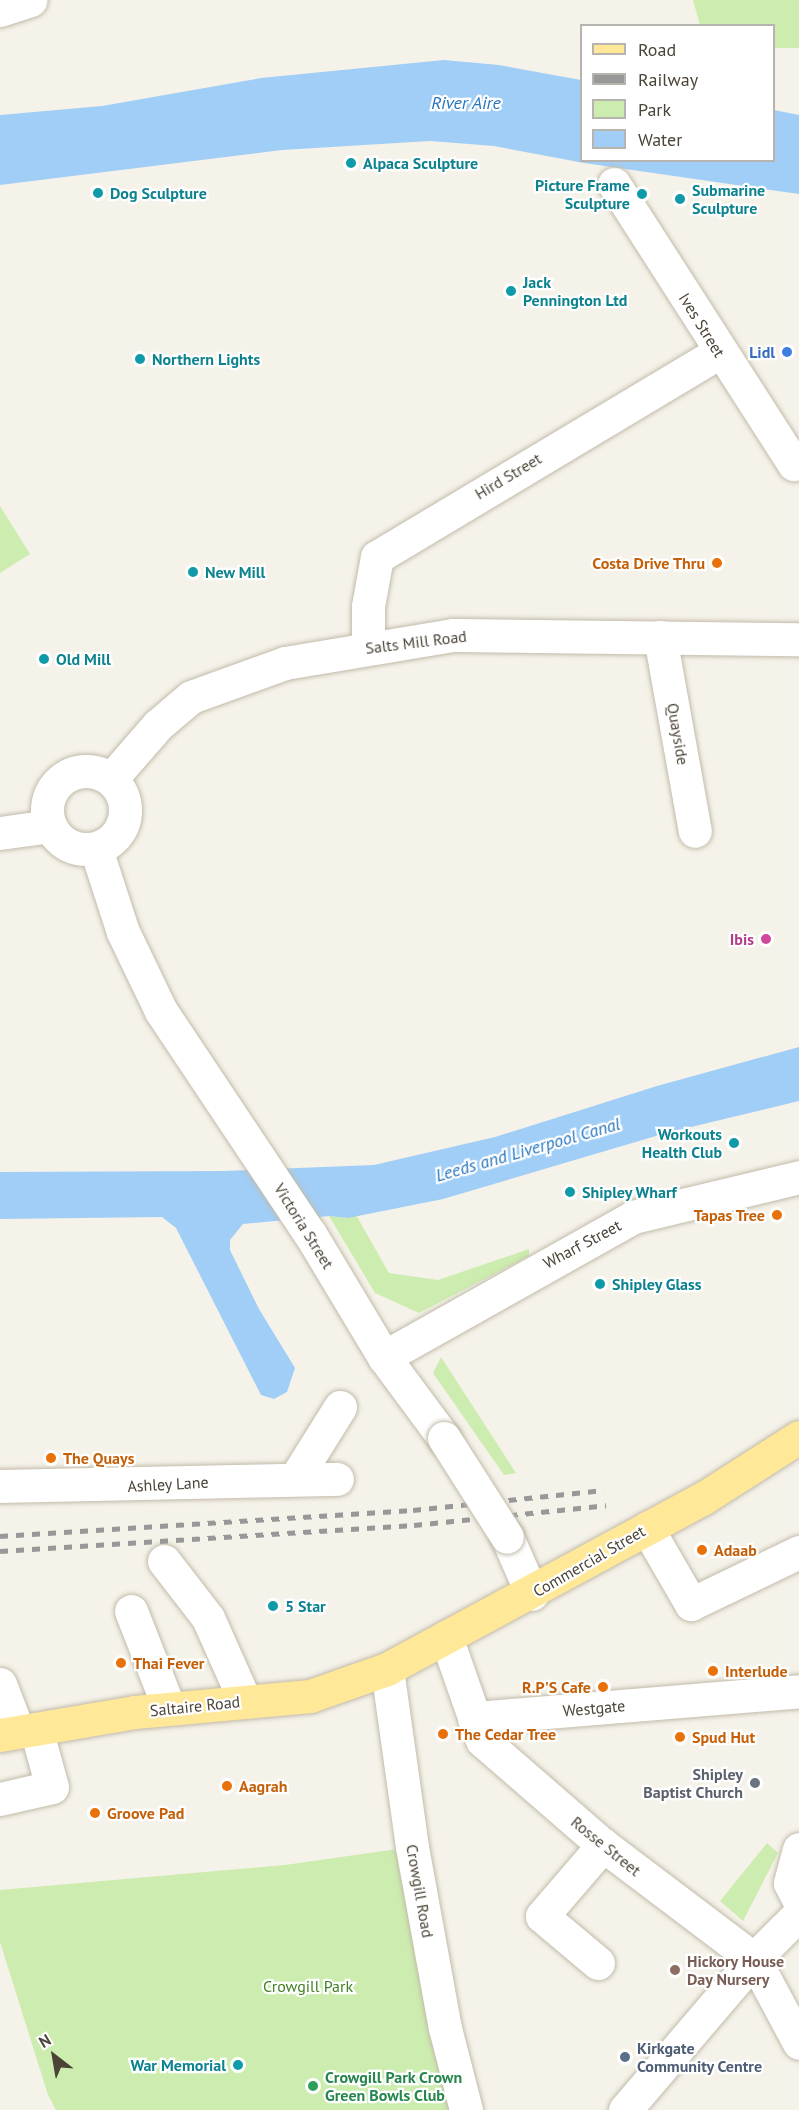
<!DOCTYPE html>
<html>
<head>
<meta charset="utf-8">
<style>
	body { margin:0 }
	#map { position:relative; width:799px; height:2110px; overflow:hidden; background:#f5f2e9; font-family:"PT Sans",sans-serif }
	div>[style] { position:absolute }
	.green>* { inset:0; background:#cdecaf }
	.water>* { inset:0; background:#a1cef6 }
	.roads { filter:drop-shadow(0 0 2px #c2bbaa) drop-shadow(0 0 2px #c2bbaa) }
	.minor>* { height:33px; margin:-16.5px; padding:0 16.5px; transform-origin:16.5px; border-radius:16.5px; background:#fff }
	.minor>.ring { margin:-16.5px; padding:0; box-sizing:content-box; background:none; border:33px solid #fff; border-radius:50% }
	.major>* { height:33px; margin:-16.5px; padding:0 16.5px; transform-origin:16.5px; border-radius:16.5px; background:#ffe898 }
	.rail>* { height:4.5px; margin-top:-2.25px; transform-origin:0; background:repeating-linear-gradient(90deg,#989898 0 8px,transparent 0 16px) }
	.bridges { filter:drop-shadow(0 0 2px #c2bbaa) drop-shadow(0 0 2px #c2bbaa) }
	.minor-bridge>* { height:33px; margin:-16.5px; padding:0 16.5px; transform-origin:16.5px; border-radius:16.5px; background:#fff }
	.dots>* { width:16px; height:16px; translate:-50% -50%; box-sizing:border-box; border:3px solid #fff; border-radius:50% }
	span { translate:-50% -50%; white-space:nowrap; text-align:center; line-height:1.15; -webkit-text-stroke:4.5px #fff; paint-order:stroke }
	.culture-label { font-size:16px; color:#0d838f; font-weight:700 }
	.left { translate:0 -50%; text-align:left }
	.right { translate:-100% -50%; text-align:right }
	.street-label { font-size:16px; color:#4a4336 }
	.shop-label { font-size:16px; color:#366cbe; font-weight:700 }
	.food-label { font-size:16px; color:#c56008; font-weight:700 }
	.hotel-label { font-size:16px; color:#b23c85; font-weight:700 }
	.worship-label { font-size:16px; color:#5b616d; font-weight:700 }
	.education-label { font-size:16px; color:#785e54; font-weight:700 }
	.park-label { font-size:16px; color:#428124 }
	.service-label { font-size:16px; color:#4e5e75; font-weight:700 }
	.leisure-label { font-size:16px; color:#27864d; font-weight:700 }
	.water-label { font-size:18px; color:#2675bf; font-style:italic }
	.legend { position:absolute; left:580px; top:24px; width:195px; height:138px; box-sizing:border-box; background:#fff; border:2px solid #b7b4af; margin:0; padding:8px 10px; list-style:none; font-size:18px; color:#4a4336 }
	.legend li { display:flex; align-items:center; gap:12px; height:30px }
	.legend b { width:30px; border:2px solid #b7b4af }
	.north { position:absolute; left:24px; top:2026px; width:60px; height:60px; -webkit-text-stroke:4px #fff; paint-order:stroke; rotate:329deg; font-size:16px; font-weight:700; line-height:24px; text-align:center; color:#4a4336 }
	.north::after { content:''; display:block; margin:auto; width:21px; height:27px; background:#4a4336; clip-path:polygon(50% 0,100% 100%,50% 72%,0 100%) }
</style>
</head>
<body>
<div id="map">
	<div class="green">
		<i style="clip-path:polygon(693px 0,799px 0,799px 48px,774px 48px,774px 26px,700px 25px)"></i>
		<i style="clip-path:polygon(0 506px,30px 554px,0 573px)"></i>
		<i style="clip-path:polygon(356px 1215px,389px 1273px,438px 1280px,529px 1249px,529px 1256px,419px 1313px,375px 1293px,329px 1216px,348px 1218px)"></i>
		<i style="clip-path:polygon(441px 1357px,516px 1473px,504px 1475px,433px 1373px)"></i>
		<i style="clip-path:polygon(767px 1843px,778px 1853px,743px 1921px,720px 1901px)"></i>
		<i style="clip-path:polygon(412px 1847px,455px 2110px,56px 2110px,48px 2095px,0 1942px,0 1890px,285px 1865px)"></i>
	</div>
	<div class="water">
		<i style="clip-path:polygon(444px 60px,499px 65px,581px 80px,582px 160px,774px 160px,774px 110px,799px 115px,799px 194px,584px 163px,494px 146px,430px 141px,282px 150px,0 185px,0 115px,102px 106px,261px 78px)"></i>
		<i style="clip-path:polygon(799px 1047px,799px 1101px,666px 1133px,443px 1199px,348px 1218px,329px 1216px,243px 1224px,230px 1240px,230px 1250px,259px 1309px,295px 1368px,287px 1392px,274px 1399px,261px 1395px,176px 1228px,162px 1217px,0 1219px,0 1172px,224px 1171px,374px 1165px,495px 1137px,657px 1086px)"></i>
	</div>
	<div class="roads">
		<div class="minor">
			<i style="left:0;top:10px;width:32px;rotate:-18deg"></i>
			<i style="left:614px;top:184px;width:333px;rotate:57.3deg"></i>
			<i style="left:660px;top:637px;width:197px;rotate:79.8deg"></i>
			<i style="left:368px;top:647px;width:41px;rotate:-90deg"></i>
			<i style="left:368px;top:606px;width:50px;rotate:-79.6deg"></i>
			<i style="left:377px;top:557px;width:399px;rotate:-30.9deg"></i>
			<i class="ring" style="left:47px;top:771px;width:45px;height:45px"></i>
			<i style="left:111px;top:779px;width:72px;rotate:-49deg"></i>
			<i style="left:158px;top:725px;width:43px;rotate:-40.3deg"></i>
			<i style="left:191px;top:697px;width:100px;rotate:-19.9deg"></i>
			<i style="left:285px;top:663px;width:170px;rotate:-9.5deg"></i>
			<i style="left:453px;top:635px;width:346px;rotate:0.7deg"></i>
			<i style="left:0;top:833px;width:50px;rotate:-8deg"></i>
			<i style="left:96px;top:849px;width:87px;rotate:72deg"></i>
			<i style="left:123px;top:932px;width:88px;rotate:64.3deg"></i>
			<i style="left:161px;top:1011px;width:268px;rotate:56.3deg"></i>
			<i style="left:310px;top:1234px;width:144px;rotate:59deg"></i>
			<i style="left:384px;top:1357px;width:101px;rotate:53.5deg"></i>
			<i style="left:384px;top:1357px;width:286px;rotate:-29.3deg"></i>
			<i style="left:633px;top:1217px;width:171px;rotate:-13.5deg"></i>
			<i style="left:295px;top:1479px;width:85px;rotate:-58deg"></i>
			<i style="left:0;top:1486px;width:337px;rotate:-1.2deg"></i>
			<i style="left:647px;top:1528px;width:88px;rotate:59.9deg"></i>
			<i style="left:691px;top:1604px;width:120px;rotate:-25.7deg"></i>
			<i style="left:507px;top:1537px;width:62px;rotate:66.3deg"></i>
			<i style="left:164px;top:1561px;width:72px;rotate:52.3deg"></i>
			<i style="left:208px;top:1618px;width:91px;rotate:66deg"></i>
			<i style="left:131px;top:1611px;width:104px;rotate:68.6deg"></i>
			<i style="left:446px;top:1637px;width:109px;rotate:70.7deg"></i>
			<i style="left:482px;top:1740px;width:160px;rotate:41deg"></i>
			<i style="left:603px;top:1845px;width:189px;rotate:37.1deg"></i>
			<i style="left:754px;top:1959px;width:95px;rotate:61.8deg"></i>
			<i style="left:387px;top:1669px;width:180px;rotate:82deg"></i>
			<i style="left:412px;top:1847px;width:184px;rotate:79.7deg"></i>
			<i style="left:445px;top:2028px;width:85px;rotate:75.6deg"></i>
			<i style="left:0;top:1684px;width:50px;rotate:69deg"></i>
			<i style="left:474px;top:1718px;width:326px;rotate:-4.7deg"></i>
			<i style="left:0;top:1799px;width:53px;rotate:-13deg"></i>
			<i style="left:52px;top:1787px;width:60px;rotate:-105.4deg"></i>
			<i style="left:799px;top:1849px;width:35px;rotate:105deg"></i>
			<i style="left:790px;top:1883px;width:20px;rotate:63deg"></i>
			<i style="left:598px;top:1963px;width:73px;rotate:-140deg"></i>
			<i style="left:542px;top:1916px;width:94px;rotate:-49.3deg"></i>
			<i style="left:625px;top:2110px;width:199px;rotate:-49.5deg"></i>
			<i style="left:754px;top:1959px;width:64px;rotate:-45deg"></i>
		</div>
		<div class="major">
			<i style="left:0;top:1735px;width:137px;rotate:-9.7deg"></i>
			<i style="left:135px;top:1712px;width:176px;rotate:-5.2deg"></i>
			<i style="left:310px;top:1696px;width:82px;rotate:-19.3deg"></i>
			<i style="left:387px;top:1669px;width:358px;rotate:-28.4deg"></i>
			<i style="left:702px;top:1499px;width:115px;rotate:-32.6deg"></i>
		</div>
	</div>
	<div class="rail">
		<i style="left:0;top:1536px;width:414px;rotate:-3.6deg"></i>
		<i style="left:413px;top:1510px;width:192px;rotate:-6deg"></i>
		<i style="left:0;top:1551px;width:415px;rotate:-3.6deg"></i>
		<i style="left:414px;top:1525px;width:193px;rotate:-5.9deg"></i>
	</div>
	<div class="bridges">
		<div class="minor-bridge">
			<i style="left:444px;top:1438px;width:117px;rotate:57.5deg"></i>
		</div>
	</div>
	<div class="dots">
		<i style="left:351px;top:163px;background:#0f9aa8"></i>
		<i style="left:98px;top:193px;background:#0f9aa8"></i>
		<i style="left:642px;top:194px;background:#0f9aa8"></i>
		<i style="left:680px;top:199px;background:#0f9aa8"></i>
		<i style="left:511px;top:291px;background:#0f9aa8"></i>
		<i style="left:787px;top:352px;background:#3f7fe0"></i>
		<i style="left:140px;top:359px;background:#0f9aa8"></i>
		<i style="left:717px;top:563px;background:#e8710a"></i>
		<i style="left:193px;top:572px;background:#0f9aa8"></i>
		<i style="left:44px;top:659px;background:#0f9aa8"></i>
		<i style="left:766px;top:939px;background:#d1479c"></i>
		<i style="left:734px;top:1143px;background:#0f9aa8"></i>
		<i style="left:570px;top:1192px;background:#0f9aa8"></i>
		<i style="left:777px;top:1215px;background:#e8710a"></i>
		<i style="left:600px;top:1284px;background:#0f9aa8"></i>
		<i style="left:51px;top:1458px;background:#e8710a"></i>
		<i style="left:702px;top:1550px;background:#e8710a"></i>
		<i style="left:273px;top:1606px;background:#0f9aa8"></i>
		<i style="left:121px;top:1663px;background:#e8710a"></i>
		<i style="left:713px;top:1671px;background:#e8710a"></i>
		<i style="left:603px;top:1687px;background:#e8710a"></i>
		<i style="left:443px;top:1734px;background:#e8710a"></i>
		<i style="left:680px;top:1737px;background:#e8710a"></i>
		<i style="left:755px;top:1783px;background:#6b7280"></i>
		<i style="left:227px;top:1786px;background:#e8710a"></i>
		<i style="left:95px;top:1813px;background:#e8710a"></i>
		<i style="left:675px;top:1970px;background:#8d6e63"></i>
		<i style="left:625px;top:2057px;background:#5c6f8a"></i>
		<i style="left:238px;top:2065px;background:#0f9aa8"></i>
		<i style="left:313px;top:2086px;background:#2e9e5b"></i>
	</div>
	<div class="culture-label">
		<span class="left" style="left:363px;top:163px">Alpaca Sculpture</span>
		<span class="right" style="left:630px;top:194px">Picture Frame<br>Sculpture</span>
		<span class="left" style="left:692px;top:199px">Submarine<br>Sculpture</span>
		<span class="left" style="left:110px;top:193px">Dog Sculpture</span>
		<span class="left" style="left:523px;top:291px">Jack<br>Pennington Ltd</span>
		<span class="left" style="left:152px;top:359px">Northern Lights</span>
		<span class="left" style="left:205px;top:572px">New Mill</span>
		<span class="left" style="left:56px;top:659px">Old Mill</span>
		<span class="right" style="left:722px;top:1143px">Workouts<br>Health Club</span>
		<span class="left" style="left:582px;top:1192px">Shipley Wharf</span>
		<span class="left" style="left:612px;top:1284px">Shipley Glass</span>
		<span class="left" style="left:285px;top:1606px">5 Star</span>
		<span class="right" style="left:226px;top:2065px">War Memorial</span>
	</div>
	<div class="street-label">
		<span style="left:702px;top:325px;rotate:58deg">Ives Street</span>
		<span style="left:508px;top:476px;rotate:-31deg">Hird Street</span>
		<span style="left:416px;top:642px;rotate:-7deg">Salts Mill Road</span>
		<span style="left:678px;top:734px;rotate:80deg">Quayside</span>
		<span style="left:304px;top:1226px;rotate:58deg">Victoria Street</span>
		<span style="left:582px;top:1244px;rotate:-28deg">Wharf Street</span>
		<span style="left:168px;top:1484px;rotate:-3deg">Ashley Lane</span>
		<span style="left:589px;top:1561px;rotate:-30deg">Commercial Street</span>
		<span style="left:195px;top:1706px;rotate:-6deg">Saltaire Road</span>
		<span style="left:594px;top:1708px;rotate:-5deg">Westgate</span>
		<span style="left:606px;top:1846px;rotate:39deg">Rosse Street</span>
		<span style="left:420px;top:1891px;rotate:80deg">Crowgill Road</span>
	</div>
	<div class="shop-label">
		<span class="right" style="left:775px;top:352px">Lidl</span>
	</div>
	<div class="food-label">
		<span class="right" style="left:705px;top:563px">Costa Drive Thru</span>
		<span class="right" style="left:765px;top:1215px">Tapas Tree</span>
		<span class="left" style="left:63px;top:1458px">The Quays</span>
		<span class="left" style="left:714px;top:1550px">Adaab</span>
		<span class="left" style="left:133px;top:1663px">Thai Fever</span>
		<span class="left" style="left:725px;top:1671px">Interlude</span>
		<span class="right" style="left:591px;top:1687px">R.P'S Cafe</span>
		<span class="left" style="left:455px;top:1734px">The Cedar Tree</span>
		<span class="left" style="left:692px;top:1737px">Spud Hut</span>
		<span class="left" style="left:239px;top:1786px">Aagrah</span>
		<span class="left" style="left:107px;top:1813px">Groove Pad</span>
	</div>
	<div class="hotel-label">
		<span class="right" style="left:754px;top:939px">Ibis</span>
	</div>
	<div class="worship-label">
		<span class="right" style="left:743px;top:1783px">Shipley<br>Baptist Church</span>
	</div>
	<div class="education-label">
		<span class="left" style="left:687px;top:1970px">Hickory House<br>Day Nursery</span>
	</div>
	<div class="park-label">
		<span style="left:308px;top:1986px">Crowgill Park</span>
	</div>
	<div class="service-label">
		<span class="left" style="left:637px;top:2057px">Kirkgate<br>Community Centre</span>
	</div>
	<div class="leisure-label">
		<span class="left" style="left:325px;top:2086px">Crowgill Park Crown<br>Green Bowls Club</span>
	</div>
	<div class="water-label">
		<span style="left:466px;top:103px">River Aire</span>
		<span style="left:528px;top:1150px;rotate:-16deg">Leeds and Liverpool Canal</span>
	</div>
	<ul class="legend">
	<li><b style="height:8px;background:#ffe898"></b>Road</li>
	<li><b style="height:8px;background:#989898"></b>Railway</li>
	<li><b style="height:16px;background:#cdecaf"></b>Park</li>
	<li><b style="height:16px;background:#a1cef6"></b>Water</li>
	</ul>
	<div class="north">N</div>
</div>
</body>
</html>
